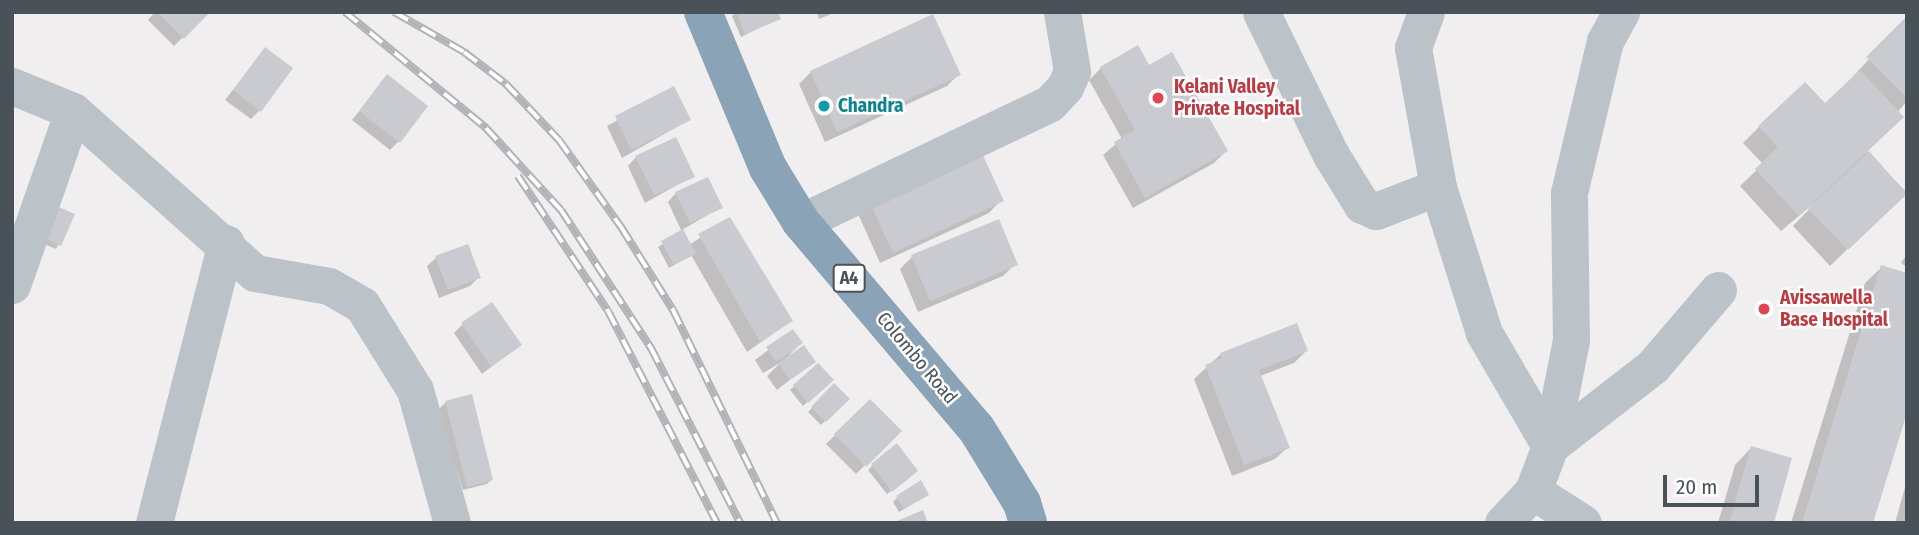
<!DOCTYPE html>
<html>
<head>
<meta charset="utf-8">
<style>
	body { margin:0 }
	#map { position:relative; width:1919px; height:535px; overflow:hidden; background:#f0eeee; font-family:"Fira Sans Condensed",sans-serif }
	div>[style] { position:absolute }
	.shadow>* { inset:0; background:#0003 }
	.building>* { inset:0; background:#c9cbd0 }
	.minor>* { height:37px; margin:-18.5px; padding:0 18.5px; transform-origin:18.5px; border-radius:18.5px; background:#bbc3c8 }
	.highway>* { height:38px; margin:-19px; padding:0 19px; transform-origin:19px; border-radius:19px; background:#8ba3b6 }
	.rail>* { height:8px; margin-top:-4px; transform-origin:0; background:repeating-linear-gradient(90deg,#fff 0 16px,#b1b3b7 0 32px); box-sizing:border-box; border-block:2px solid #b1b3b7 }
	.dots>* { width:19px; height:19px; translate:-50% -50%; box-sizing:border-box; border:4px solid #fff; border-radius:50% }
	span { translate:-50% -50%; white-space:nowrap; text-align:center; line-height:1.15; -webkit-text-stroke:5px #fff; paint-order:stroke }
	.shield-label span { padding:2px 5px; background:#fff; border:2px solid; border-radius:5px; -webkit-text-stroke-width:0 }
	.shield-label { font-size:18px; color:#485258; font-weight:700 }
	.health-label { font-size:19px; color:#be3a42; font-weight:700 }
	.left { translate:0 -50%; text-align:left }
	.culture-label { font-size:19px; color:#0d838f; font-weight:700 }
	.street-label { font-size:19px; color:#485258 }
	.frame { position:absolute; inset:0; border:14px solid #485258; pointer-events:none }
	.scale { position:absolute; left:1663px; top:475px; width:96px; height:32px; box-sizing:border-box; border:4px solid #485258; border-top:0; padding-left:9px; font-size:21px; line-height:24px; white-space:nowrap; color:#485258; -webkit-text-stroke:5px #fff; paint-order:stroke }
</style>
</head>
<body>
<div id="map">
	<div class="shadow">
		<i style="clip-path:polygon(155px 12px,208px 12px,174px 46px,148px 20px)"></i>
		<i style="clip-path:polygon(736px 12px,776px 12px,779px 18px,741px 37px,732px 16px)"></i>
		<i style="clip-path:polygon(817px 12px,836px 12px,819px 19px)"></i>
		<i style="clip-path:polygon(1907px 19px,1907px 101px,1866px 150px,1906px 192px,1830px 266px,1793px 226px,1820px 198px,1781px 231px,1740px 186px,1763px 164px,1743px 143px,1759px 127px,1825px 106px)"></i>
		<i style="clip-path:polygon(265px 49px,260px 110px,251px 119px,225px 100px)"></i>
		<i style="clip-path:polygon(1149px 67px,1226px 151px,1214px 163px,1133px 208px,1103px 155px,1122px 139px,1089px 80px,1101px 68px)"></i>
		<i style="clip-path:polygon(811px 72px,959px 74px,947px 86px,825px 142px,799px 84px)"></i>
		<i style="clip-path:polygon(387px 77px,399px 141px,390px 150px,352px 120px)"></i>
		<i style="clip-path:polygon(673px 89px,689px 120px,622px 158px,607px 126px)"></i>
		<i style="clip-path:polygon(636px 157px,693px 176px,645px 203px,628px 166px)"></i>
		<i style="clip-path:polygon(676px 193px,721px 207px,682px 230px,689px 245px,729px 219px,791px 321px,747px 352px,691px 255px,669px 268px,658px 247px,682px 232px,668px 202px)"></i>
		<i style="clip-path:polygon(1001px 200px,989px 213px,880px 263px,859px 216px,871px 204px)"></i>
		<i style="clip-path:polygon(73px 215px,56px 249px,37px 241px)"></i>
		<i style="clip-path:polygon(1907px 254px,1907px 267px,1901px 263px)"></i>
		<i style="clip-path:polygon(912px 257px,1015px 264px,1003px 276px,918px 312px,900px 269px)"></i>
		<i style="clip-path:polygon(436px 258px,479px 277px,470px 286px,439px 298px,427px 266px)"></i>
		<i style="clip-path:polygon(1882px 267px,1871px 523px,1791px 523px,1865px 283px)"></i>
		<i style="clip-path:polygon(462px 325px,520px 345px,482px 374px,454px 333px)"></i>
		<i style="clip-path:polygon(793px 331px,801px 343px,789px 355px,813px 362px,777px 390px,767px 376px,780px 363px,763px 373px,755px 360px)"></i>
		<i style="clip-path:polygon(1306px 351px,1294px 363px,1260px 376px,1288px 447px,1275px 459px,1232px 476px,1194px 379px,1221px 354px)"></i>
		<i style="clip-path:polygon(818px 365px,831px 380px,803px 406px,790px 390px)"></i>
		<i style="clip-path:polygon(834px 386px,847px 399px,821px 425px,808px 412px)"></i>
		<i style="clip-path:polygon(870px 401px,899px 431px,856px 474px,826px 444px)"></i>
		<i style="clip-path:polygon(446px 402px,491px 480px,487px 484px,463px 490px,437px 411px)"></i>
		<i style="clip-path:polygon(1751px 448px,1772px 523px,1718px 523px,1735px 465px)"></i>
		<i style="clip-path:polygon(872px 466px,912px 475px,887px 494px,868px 470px)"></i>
		<i style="clip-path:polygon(1907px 480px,1907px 523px,1895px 523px)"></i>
		<i style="clip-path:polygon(927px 495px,899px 512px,893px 502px,897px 498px)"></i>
	</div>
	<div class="building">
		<i style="clip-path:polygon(157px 12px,210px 12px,184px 39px)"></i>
		<i style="clip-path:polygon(736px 12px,778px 12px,781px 19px,745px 34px)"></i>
		<i style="clip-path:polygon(933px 14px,961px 75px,837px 132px,810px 71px)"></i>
		<i style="clip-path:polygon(1907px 16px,1907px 98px,1866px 57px)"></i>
		<i style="clip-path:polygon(1138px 45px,1149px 65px,1172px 52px,1228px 151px,1145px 198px,1114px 142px,1135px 130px,1100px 67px)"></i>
		<i style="clip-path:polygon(265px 47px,293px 68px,261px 112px,233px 90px)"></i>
		<i style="clip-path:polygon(1860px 70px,1904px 117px,1799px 216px,1755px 169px,1778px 147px,1758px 126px,1805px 82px,1825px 103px)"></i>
		<i style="clip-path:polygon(387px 74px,428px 106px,400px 143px,359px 111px)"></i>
		<i style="clip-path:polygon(674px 86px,691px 120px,631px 150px,615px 116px)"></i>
		<i style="clip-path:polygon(676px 137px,695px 177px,654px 195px,635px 156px)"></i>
		<i style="clip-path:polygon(981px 151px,1004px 201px,893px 253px,870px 203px)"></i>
		<i style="clip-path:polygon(1869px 151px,1907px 194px,1848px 250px,1808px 209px)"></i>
		<i style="clip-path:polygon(708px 177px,723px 208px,690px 223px,675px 192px)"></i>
		<i style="clip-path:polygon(54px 205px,75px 214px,61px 246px,40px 236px)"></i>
		<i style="clip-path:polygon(730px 217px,793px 321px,760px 342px,698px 234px)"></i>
		<i style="clip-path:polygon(999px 219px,1018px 265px,930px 301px,911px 255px)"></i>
		<i style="clip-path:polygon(683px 229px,696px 254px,674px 265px,661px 241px)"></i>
		<i style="clip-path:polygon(468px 244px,481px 278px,448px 290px,435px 256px)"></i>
		<i style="clip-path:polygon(1881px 265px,1907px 273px,1907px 413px,1873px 523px,1802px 523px)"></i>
		<i style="clip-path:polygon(492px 302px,522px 345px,491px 367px,461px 323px)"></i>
		<i style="clip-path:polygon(1297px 323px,1308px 351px,1259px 370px,1290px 448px,1244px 465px,1205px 365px,1222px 358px,1220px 353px)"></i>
		<i style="clip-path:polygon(793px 329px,803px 343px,776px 362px,766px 347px)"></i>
		<i style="clip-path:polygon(804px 345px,816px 362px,790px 380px,778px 363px)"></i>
		<i style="clip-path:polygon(818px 363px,834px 380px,808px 403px,793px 385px)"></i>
		<i style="clip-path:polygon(834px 383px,850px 399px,826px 422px,811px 407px)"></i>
		<i style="clip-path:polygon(472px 394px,493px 480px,467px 487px,445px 401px)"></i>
		<i style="clip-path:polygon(870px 399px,902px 431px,866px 467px,834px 434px)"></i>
		<i style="clip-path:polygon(897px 443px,918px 471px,892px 492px,871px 464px)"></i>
		<i style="clip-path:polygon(1751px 446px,1792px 458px,1774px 523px,1729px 523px)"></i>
		<i style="clip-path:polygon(921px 480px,929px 495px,904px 509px,896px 496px)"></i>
		<i style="clip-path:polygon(923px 510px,928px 523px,898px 523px,897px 521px)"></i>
	</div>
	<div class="minor">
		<i style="left:1261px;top:12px;width:159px;rotate:63.9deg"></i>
		<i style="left:1331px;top:155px;width:59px;rotate:58.2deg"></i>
		<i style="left:1362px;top:205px;width:15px;rotate:23deg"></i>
		<i style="left:1376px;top:211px;width:66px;rotate:-21.2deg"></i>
		<i style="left:1426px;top:12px;width:38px;rotate:110deg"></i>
		<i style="left:1413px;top:48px;width:141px;rotate:79.8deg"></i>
		<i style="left:1438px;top:187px;width:153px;rotate:72.5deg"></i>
		<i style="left:1484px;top:333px;width:131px;rotate:59.7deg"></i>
		<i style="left:12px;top:86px;width:66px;rotate:22.3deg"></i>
		<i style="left:73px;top:111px;width:244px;rotate:41.7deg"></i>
		<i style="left:255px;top:273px;width:75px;rotate:10deg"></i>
		<i style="left:329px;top:286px;width:38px;rotate:30deg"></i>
		<i style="left:362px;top:305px;width:100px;rotate:58.1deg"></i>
		<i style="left:415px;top:390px;width:138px;rotate:74.5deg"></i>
		<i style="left:801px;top:222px;width:276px;rotate:-25.5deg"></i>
		<i style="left:1050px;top:103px;width:22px;rotate:-47deg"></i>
		<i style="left:1065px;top:87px;width:17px;rotate:-66deg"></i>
		<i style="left:1072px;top:71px;width:60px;rotate:-99.6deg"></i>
		<i style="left:12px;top:285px;width:184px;rotate:-70.7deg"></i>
		<i style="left:1550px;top:446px;width:130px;rotate:-37.8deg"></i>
		<i style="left:1653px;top:366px;width:100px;rotate:-49.5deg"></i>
		<i style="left:1533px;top:491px;width:59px;rotate:32.6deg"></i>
		<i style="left:154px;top:523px;width:289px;rotate:-75.6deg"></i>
		<i style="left:1503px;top:523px;width:44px;rotate:-46.8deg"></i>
		<i style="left:1533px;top:491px;width:48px;rotate:-69.3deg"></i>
		<i style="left:1550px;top:446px;width:108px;rotate:-78.8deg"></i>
		<i style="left:1571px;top:340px;width:147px;rotate:-90.8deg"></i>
		<i style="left:1569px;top:193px;width:156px;rotate:-76.7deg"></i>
		<i style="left:1605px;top:41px;width:33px;rotate:-61deg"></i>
	</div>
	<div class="highway">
		<i style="left:703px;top:12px;width:169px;rotate:67.4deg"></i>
		<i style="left:768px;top:168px;width:63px;rotate:58.6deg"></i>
		<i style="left:801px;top:222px;width:270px;rotate:49.7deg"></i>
		<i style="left:976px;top:428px;width:88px;rotate:58.5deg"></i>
		<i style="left:1022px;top:503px;width:21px;rotate:73deg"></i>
	</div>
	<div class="rail">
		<i style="left:345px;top:12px;width:183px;rotate:39.4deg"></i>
		<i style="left:486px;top:128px;width:111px;rotate:47.6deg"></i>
		<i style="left:561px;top:210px;width:165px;rotate:56.9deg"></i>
		<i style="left:651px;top:348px;width:196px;rotate:63deg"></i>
		<i style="left:394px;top:12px;width:81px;rotate:29.7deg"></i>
		<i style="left:464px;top:52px;width:53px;rotate:37.3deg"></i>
		<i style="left:506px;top:84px;width:77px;rotate:46.6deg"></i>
		<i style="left:559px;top:140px;width:107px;rotate:54.5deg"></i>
		<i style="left:621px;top:227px;width:98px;rotate:57.9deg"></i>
		<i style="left:673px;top:310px;width:237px;rotate:64deg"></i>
		<i style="left:518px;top:176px;width:162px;rotate:56.3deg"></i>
		<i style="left:608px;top:311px;width:238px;rotate:62.8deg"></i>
	</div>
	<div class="dots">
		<i style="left:1158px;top:98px;background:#e0444e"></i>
		<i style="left:824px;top:106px;background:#0f9aa8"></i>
		<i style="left:1764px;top:309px;background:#e0444e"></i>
	</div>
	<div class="shield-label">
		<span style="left:849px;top:278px">A4</span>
	</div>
	<div class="health-label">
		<span class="left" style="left:1174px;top:98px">Kelani Valley<br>Private Hospital</span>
		<span class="left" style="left:1780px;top:309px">Avissawella<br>Base Hospital</span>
	</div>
	<div class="culture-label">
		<span class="left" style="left:838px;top:106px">Chandra</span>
	</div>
	<div class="street-label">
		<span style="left:917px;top:358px;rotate:50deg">Colombo Road</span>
	</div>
	<div class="frame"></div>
	<div class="scale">20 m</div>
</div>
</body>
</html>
